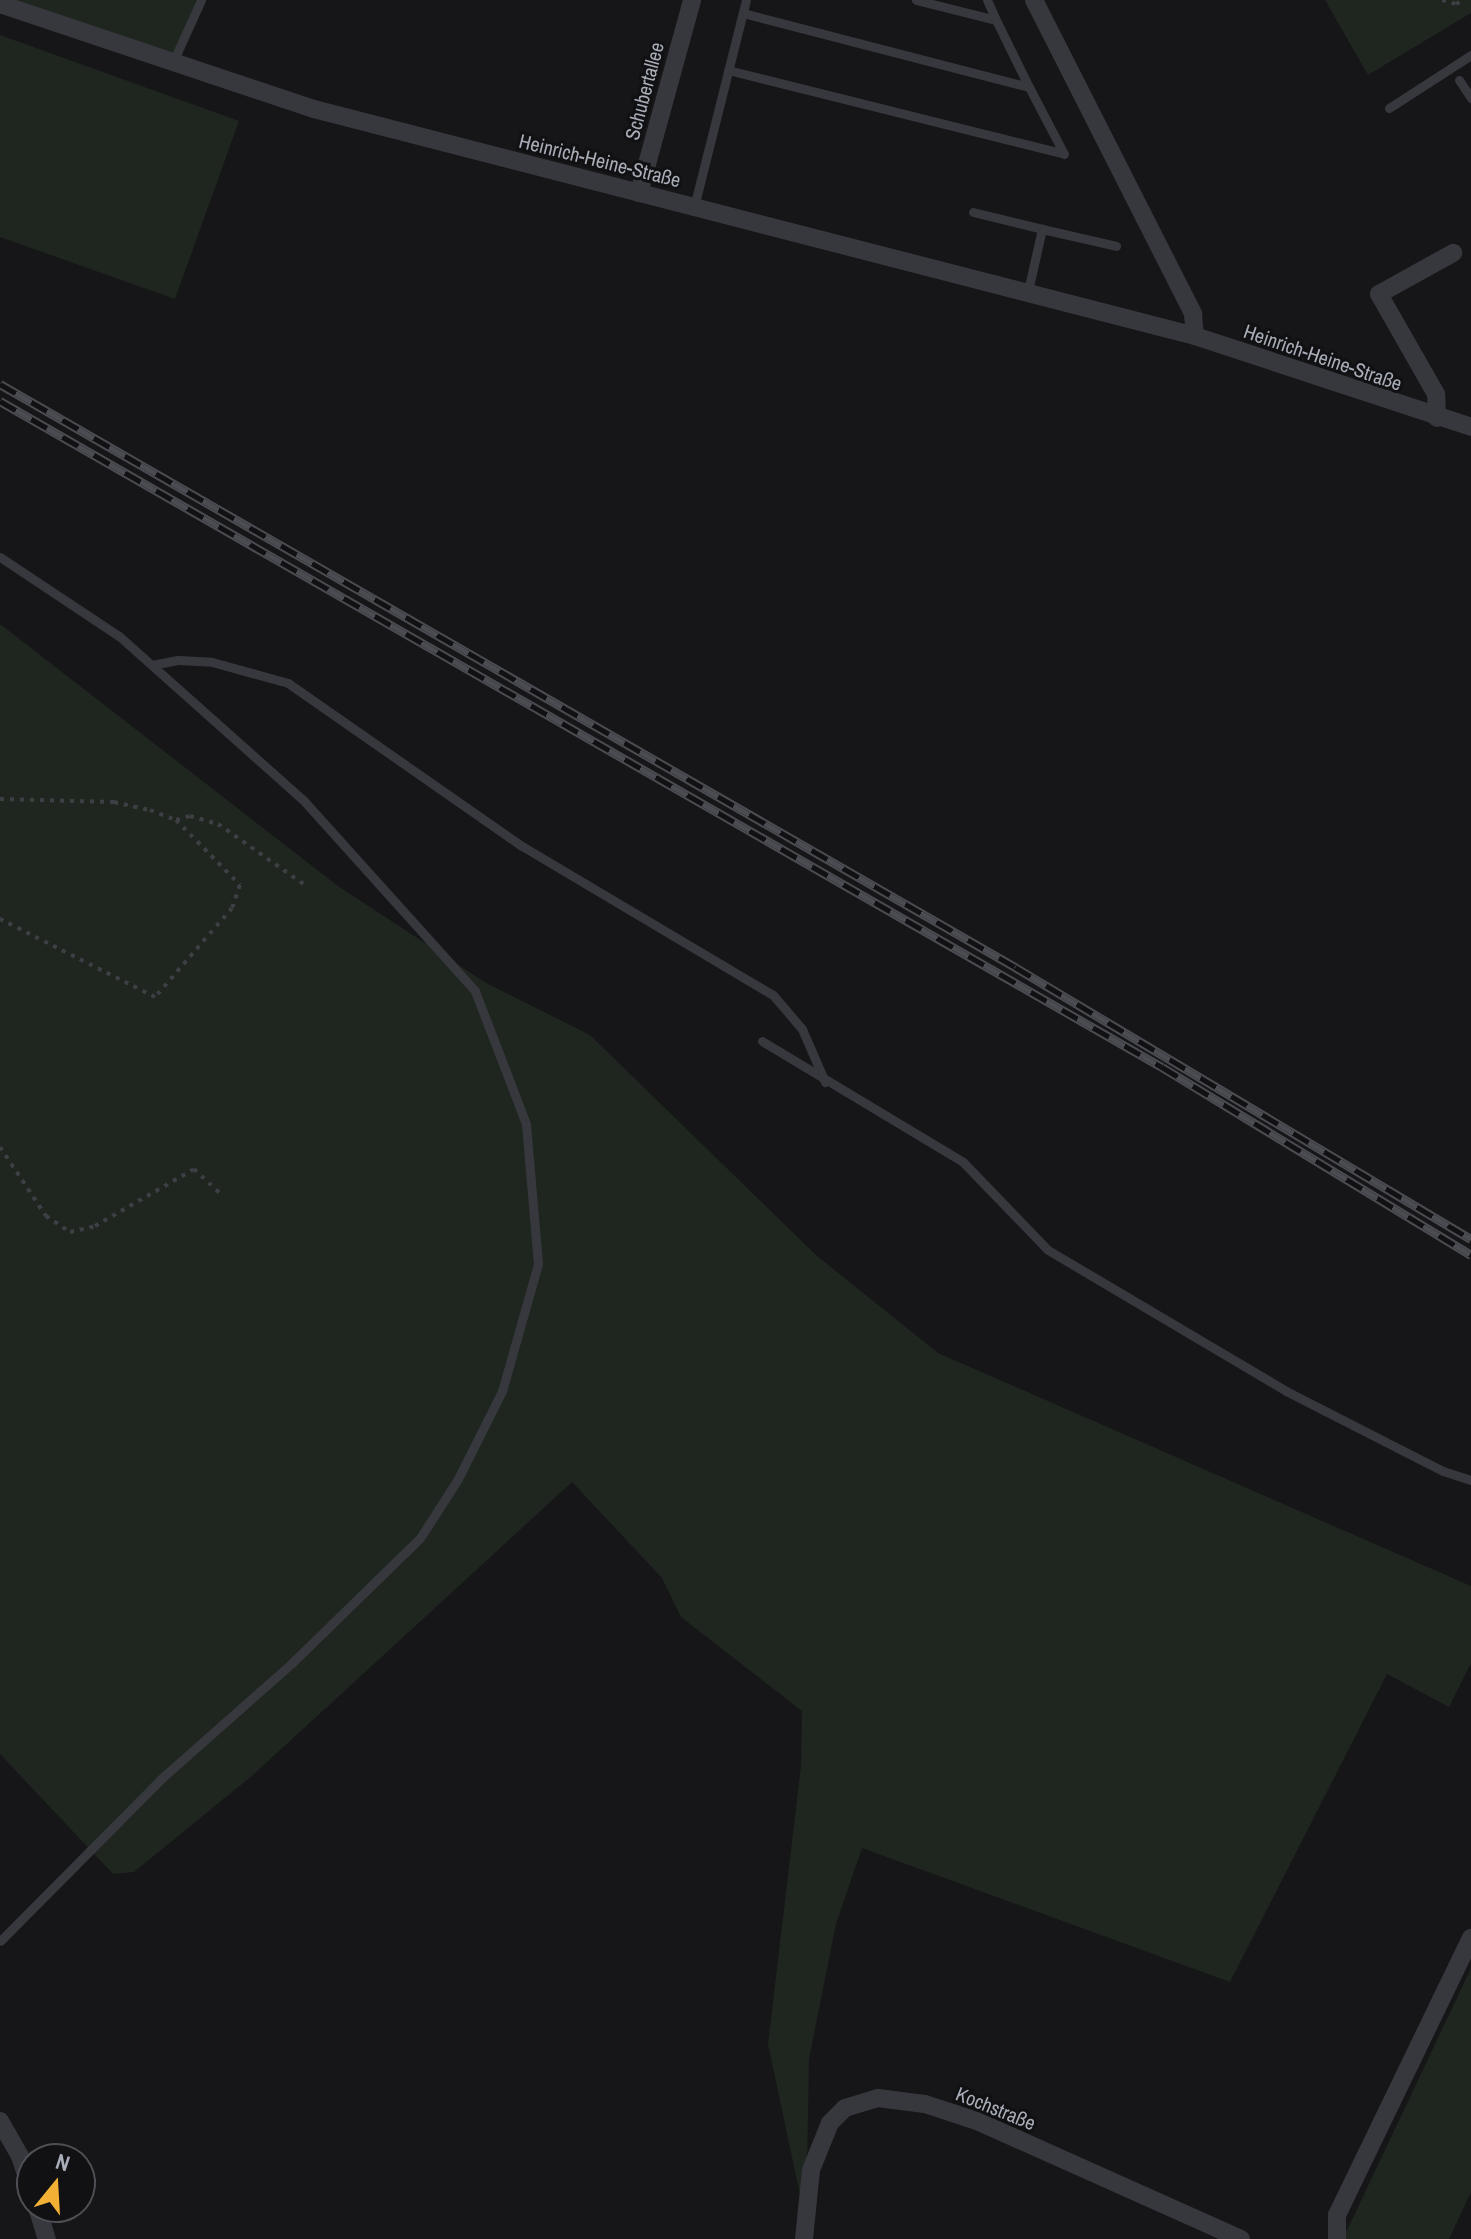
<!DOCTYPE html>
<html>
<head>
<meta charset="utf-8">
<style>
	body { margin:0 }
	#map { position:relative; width:1471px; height:2239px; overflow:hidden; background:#161618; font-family:"Archivo Narrow",sans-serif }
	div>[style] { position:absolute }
	.green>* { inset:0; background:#1e261f }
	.path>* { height:4px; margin-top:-2px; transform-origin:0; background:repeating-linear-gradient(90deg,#3d3f44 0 4px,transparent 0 10px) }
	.service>* { height:9px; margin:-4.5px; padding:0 4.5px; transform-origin:4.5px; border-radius:4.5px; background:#37383d }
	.minor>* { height:18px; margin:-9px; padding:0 9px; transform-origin:9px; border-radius:9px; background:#37383d }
	.rail>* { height:9px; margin-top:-4.5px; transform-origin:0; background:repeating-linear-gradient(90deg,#111113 0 18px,#4a4c52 0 36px); box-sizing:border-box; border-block:2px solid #4a4c52 }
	span { translate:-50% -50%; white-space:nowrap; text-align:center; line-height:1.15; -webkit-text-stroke:6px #111113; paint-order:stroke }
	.street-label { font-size:20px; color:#a8adb8 }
	.north { position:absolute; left:16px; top:2143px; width:80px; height:80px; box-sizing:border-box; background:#111113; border:2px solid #4d4f55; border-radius:50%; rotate:18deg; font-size:22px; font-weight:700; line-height:32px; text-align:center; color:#a8adb8 }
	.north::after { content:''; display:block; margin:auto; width:28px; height:36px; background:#f2b134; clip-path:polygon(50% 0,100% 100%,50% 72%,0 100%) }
</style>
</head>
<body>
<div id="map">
	<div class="green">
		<i style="clip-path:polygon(0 0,201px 0,172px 64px)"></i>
		<i style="clip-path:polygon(1325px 0,1471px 0,1471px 13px,1368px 75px)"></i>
		<i style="clip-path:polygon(0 35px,239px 121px,175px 299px,0 237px)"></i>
		<i style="clip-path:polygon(0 624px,338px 886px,486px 983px,590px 1035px,817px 1256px,938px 1353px,1471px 1586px,1471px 1663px,1449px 1707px,1387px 1674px,1230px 1982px,862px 1848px,836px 1924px,809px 2059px,806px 2223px,768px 2044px,801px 1766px,802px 1711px,681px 1617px,662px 1578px,572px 1482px,253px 1775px,134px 1872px,113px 1874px,0 1754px)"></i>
		<i style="clip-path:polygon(1471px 1968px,1471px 2192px,1449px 2239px,1343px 2239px)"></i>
	</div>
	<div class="path">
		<i style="left:1442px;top:0;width:15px;rotate:16deg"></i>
		<i style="left:1456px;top:4px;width:9px;rotate:-27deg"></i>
		<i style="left:0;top:799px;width:114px;rotate:1.5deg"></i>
		<i style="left:114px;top:802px;width:37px;rotate:13deg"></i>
		<i style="left:150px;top:810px;width:28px;rotate:21deg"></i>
		<i style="left:176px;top:820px;width:91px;rotate:45.4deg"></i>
		<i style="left:240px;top:885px;width:24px;rotate:109deg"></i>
		<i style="left:232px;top:908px;width:118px;rotate:130.9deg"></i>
		<i style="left:155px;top:997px;width:174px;rotate:-153.3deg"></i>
		<i style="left:176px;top:820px;width:15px;rotate:-16deg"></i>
		<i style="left:190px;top:816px;width:29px;rotate:16deg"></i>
		<i style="left:218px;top:824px;width:106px;rotate:35deg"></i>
		<i style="left:0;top:1147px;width:83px;rotate:56.3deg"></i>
		<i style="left:46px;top:1216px;width:29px;rotate:34deg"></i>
		<i style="left:70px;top:1232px;width:26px;rotate:-13deg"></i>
		<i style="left:95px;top:1226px;width:114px;rotate:-29.9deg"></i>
		<i style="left:194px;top:1169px;width:35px;rotate:43deg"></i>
	</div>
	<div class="service">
		<i style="left:916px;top:0;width:82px;rotate:14deg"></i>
		<i style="left:996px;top:20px;width:22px;rotate:-114deg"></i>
		<i style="left:996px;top:20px;width:75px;rotate:63.8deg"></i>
		<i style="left:172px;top:64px;width:70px;rotate:-65.6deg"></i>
		<i style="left:728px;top:70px;width:346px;rotate:14deg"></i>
		<i style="left:1064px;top:154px;width:76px;rotate:-117.6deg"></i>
		<i style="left:1029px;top:87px;width:295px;rotate:-165.5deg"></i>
		<i style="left:1459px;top:80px;width:22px;rotate:56deg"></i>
		<i style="left:1389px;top:108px;width:98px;rotate:-32.9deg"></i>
		<i style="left:694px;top:207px;width:213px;rotate:-75.9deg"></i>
		<i style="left:973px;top:212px;width:71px;rotate:13.8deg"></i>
		<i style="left:1028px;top:291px;width:64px;rotate:-77.3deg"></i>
		<i style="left:1042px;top:229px;width:76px;rotate:12.9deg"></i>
		<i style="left:0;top:557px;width:143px;rotate:33.6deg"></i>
		<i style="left:119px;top:636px;width:249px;rotate:41.7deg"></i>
		<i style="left:305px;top:802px;width:254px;rotate:48deg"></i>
		<i style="left:475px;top:991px;width:142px;rotate:69deg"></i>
		<i style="left:526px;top:1124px;width:141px;rotate:85.1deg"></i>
		<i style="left:538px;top:1264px;width:132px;rotate:105.8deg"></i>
		<i style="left:502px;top:1391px;width:98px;rotate:116.6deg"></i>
		<i style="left:458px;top:1479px;width:70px;rotate:122.8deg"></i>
		<i style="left:420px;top:1538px;width:179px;rotate:135.7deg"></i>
		<i style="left:292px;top:1663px;width:175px;rotate:138.5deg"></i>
		<i style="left:161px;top:1779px;width:228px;rotate:134.8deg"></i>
		<i style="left:152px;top:665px;width:26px;rotate:-11deg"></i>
		<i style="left:178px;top:660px;width:34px;rotate:3deg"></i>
		<i style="left:212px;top:662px;width:79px;rotate:15.4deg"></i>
		<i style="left:288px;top:683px;width:285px;rotate:34.9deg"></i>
		<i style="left:522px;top:846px;width:292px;rotate:30.7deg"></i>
		<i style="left:773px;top:995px;width:45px;rotate:49.5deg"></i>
		<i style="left:802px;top:1029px;width:58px;rotate:66.5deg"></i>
		<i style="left:762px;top:1041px;width:235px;rotate:31deg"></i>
		<i style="left:963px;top:1162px;width:122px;rotate:46deg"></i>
		<i style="left:1048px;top:1250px;width:277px;rotate:30.6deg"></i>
		<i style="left:1286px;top:1391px;width:176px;rotate:27deg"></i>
		<i style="left:1443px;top:1471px;width:29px;rotate:18deg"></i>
	</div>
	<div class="minor">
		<i style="left:1034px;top:0;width:352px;rotate:63.1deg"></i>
		<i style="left:1193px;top:314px;width:22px;rotate:85deg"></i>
		<i style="left:0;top:4px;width:331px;rotate:18.5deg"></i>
		<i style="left:314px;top:109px;width:910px;rotate:14.45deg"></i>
		<i style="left:1195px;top:336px;width:291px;rotate:18.2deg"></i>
		<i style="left:639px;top:193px;width:200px;rotate:-74.6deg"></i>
		<i style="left:1437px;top:418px;width:24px;rotate:-92deg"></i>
		<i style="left:1436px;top:394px;width:115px;rotate:-119.7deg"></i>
		<i style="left:1379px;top:294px;width:85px;rotate:-29deg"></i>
		<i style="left:0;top:2121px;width:40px;rotate:60.3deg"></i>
		<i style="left:20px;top:2156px;width:39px;rotate:72deg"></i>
		<i style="left:37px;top:2207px;width:34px;rotate:73deg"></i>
		<i style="left:804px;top:2239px;width:69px;rotate:-84.2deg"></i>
		<i style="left:811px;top:2170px;width:51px;rotate:-68deg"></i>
		<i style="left:830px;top:2123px;width:21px;rotate:-45deg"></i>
		<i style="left:845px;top:2108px;width:34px;rotate:-17deg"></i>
		<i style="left:878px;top:2098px;width:47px;rotate:7.3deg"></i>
		<i style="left:925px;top:2104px;width:55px;rotate:18.1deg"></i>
		<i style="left:977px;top:2121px;width:289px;rotate:24.1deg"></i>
		<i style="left:1337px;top:2239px;width:24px;rotate:-90deg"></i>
		<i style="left:1337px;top:2215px;width:308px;rotate:-64.2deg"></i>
	</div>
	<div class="rail">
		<i style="left:0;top:384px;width:1171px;rotate:29.87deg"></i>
		<i style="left:1015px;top:967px;width:531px;rotate:30.82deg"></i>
		<i style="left:0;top:401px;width:1339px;rotate:29.82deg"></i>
		<i style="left:1162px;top:1067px;width:362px;rotate:31.3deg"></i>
	</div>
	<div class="street-label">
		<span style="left:644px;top:91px;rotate:-75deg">Schubertallee</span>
		<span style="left:600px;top:160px;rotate:14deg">Heinrich-Heine-Straße</span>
		<span style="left:1323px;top:357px;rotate:19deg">Heinrich-Heine-Straße</span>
		<span style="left:996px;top:2108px;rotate:22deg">Kochstraße</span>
	</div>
	<div class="north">N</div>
</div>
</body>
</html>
